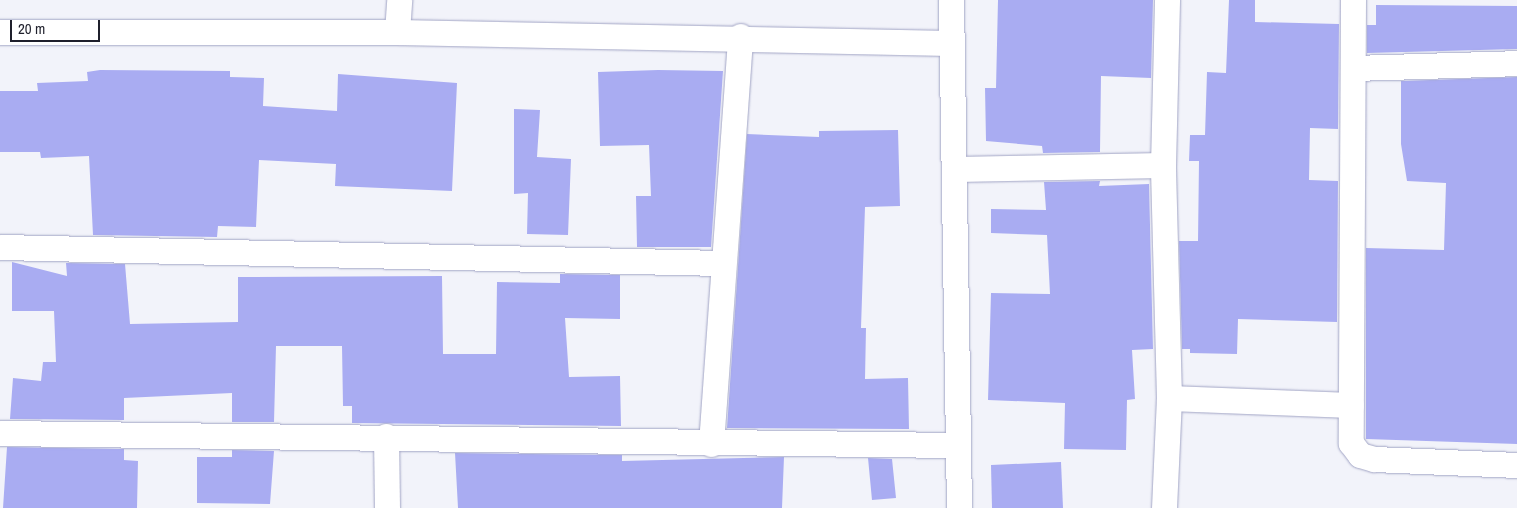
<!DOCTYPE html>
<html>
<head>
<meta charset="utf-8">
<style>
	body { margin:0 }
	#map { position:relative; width:1517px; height:508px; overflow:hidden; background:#f2f3fa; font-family:"Archivo Narrow",sans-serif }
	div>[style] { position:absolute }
	.building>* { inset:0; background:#a9acf2 }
	.roads { filter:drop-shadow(0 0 1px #a2a5c5) drop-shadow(0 0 1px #a2a5c5) }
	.minor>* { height:25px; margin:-12.5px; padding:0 12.5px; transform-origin:12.5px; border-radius:12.5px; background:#fff }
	span { translate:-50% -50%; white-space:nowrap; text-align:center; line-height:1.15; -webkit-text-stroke:5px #fff; paint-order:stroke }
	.scale { position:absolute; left:10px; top:20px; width:90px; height:22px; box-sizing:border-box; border:2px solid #1f202c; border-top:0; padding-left:6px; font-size:15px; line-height:18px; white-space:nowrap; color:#1f202c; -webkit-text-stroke:4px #fff; paint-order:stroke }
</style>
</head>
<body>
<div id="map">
	<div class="building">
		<i style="clip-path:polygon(998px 0,1153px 0,1151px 78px,1101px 76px,1100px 152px,1043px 153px,1042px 146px,986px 141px,985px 88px,996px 88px)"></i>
		<i style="clip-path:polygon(1229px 0,1255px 0,1255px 22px,1339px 24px,1338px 129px,1310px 128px,1309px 180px,1338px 181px,1337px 322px,1238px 319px,1237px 354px,1190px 353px,1190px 349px,1182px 349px,1179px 241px,1198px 241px,1199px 161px,1189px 161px,1190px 135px,1205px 135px,1207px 72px,1226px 73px)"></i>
		<i style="clip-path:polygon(1376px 5px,1517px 6px,1517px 49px,1367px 53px,1367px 25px,1376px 25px)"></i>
		<i style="clip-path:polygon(100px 70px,230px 71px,230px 77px,264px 78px,263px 106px,337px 111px,338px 74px,457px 83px,452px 191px,335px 186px,336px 164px,259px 160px,256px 227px,218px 226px,217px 237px,93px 235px,89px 156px,41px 158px,40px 152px,0 152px,0 91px,38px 91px,37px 83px,88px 81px,87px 72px)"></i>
		<i style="clip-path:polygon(658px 70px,723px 71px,711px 247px,637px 247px,636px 196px,651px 196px,649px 145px,600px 146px,598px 72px)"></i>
		<i style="clip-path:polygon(1517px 77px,1517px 444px,1366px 439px,1366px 248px,1444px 250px,1446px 183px,1407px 181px,1401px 144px,1401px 81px)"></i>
		<i style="clip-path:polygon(514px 109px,540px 110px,537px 157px,571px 159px,568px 235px,527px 234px,528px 193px,514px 194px)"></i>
		<i style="clip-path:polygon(898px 130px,900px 206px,865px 207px,861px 328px,866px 328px,865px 379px,908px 378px,909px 429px,727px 428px,747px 134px,819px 137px,819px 131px)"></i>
		<i style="clip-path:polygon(1100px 181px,1099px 186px,1149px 184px,1153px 349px,1132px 350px,1135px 399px,1127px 400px,1126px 450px,1064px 449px,1065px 403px,988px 400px,991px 293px,1050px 294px,1047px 235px,991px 233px,991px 209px,1046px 210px,1044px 182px)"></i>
		<i style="clip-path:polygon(12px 262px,67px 276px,66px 263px,125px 264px,130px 324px,238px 322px,238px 277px,442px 276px,443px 354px,496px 354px,497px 282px,560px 283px,560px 274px,620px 275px,620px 319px,565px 318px,569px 377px,620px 376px,621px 426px,352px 423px,352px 406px,343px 406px,342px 346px,276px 346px,274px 422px,232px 422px,232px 393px,124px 398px,124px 420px,10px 419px,13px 378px,41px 381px,43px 362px,56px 362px,54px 311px,12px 311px)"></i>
		<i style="clip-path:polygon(7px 447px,124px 449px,124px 460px,138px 461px,137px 508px,3px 508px)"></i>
		<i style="clip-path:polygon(232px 450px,274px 451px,270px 504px,197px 503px,197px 457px,232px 457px)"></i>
		<i style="clip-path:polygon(455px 453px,622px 455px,622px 461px,784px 457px,782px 508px,458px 508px)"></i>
		<i style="clip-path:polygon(868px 458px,892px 459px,896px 498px,872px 500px)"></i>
		<i style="clip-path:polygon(1061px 462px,1063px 508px,992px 508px,991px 465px)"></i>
	</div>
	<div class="roads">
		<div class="minor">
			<i style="left:951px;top:0;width:508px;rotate:89.1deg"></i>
			<i style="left:1353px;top:0;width:443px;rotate:90.3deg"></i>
			<i style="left:1351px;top:443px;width:15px;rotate:53deg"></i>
			<i style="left:1360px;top:455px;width:15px;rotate:16deg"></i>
			<i style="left:1374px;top:459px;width:143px;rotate:2.4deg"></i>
			<i style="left:0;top:32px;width:397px"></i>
			<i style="left:397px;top:32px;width:553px;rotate:1.14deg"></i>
			<i style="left:397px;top:32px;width:32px;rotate:-86deg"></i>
			<i style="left:1353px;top:68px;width:164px;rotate:-1.7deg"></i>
			<i style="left:956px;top:169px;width:207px;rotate:-1.1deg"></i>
			<i style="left:0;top:247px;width:723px;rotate:1.27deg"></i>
			<i style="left:1169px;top:398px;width:182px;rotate:2.2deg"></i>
			<i style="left:0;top:433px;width:955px;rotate:0.72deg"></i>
			<i style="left:386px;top:436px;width:72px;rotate:89.2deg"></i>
			<i style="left:711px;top:444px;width:409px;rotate:-85.9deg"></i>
			<i style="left:1164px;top:508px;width:110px;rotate:-87.4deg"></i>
			<i style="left:1169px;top:398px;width:233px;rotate:-91.5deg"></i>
			<i style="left:1163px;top:165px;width:165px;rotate:-88.6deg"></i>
		</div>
	</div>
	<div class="scale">20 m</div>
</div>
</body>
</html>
